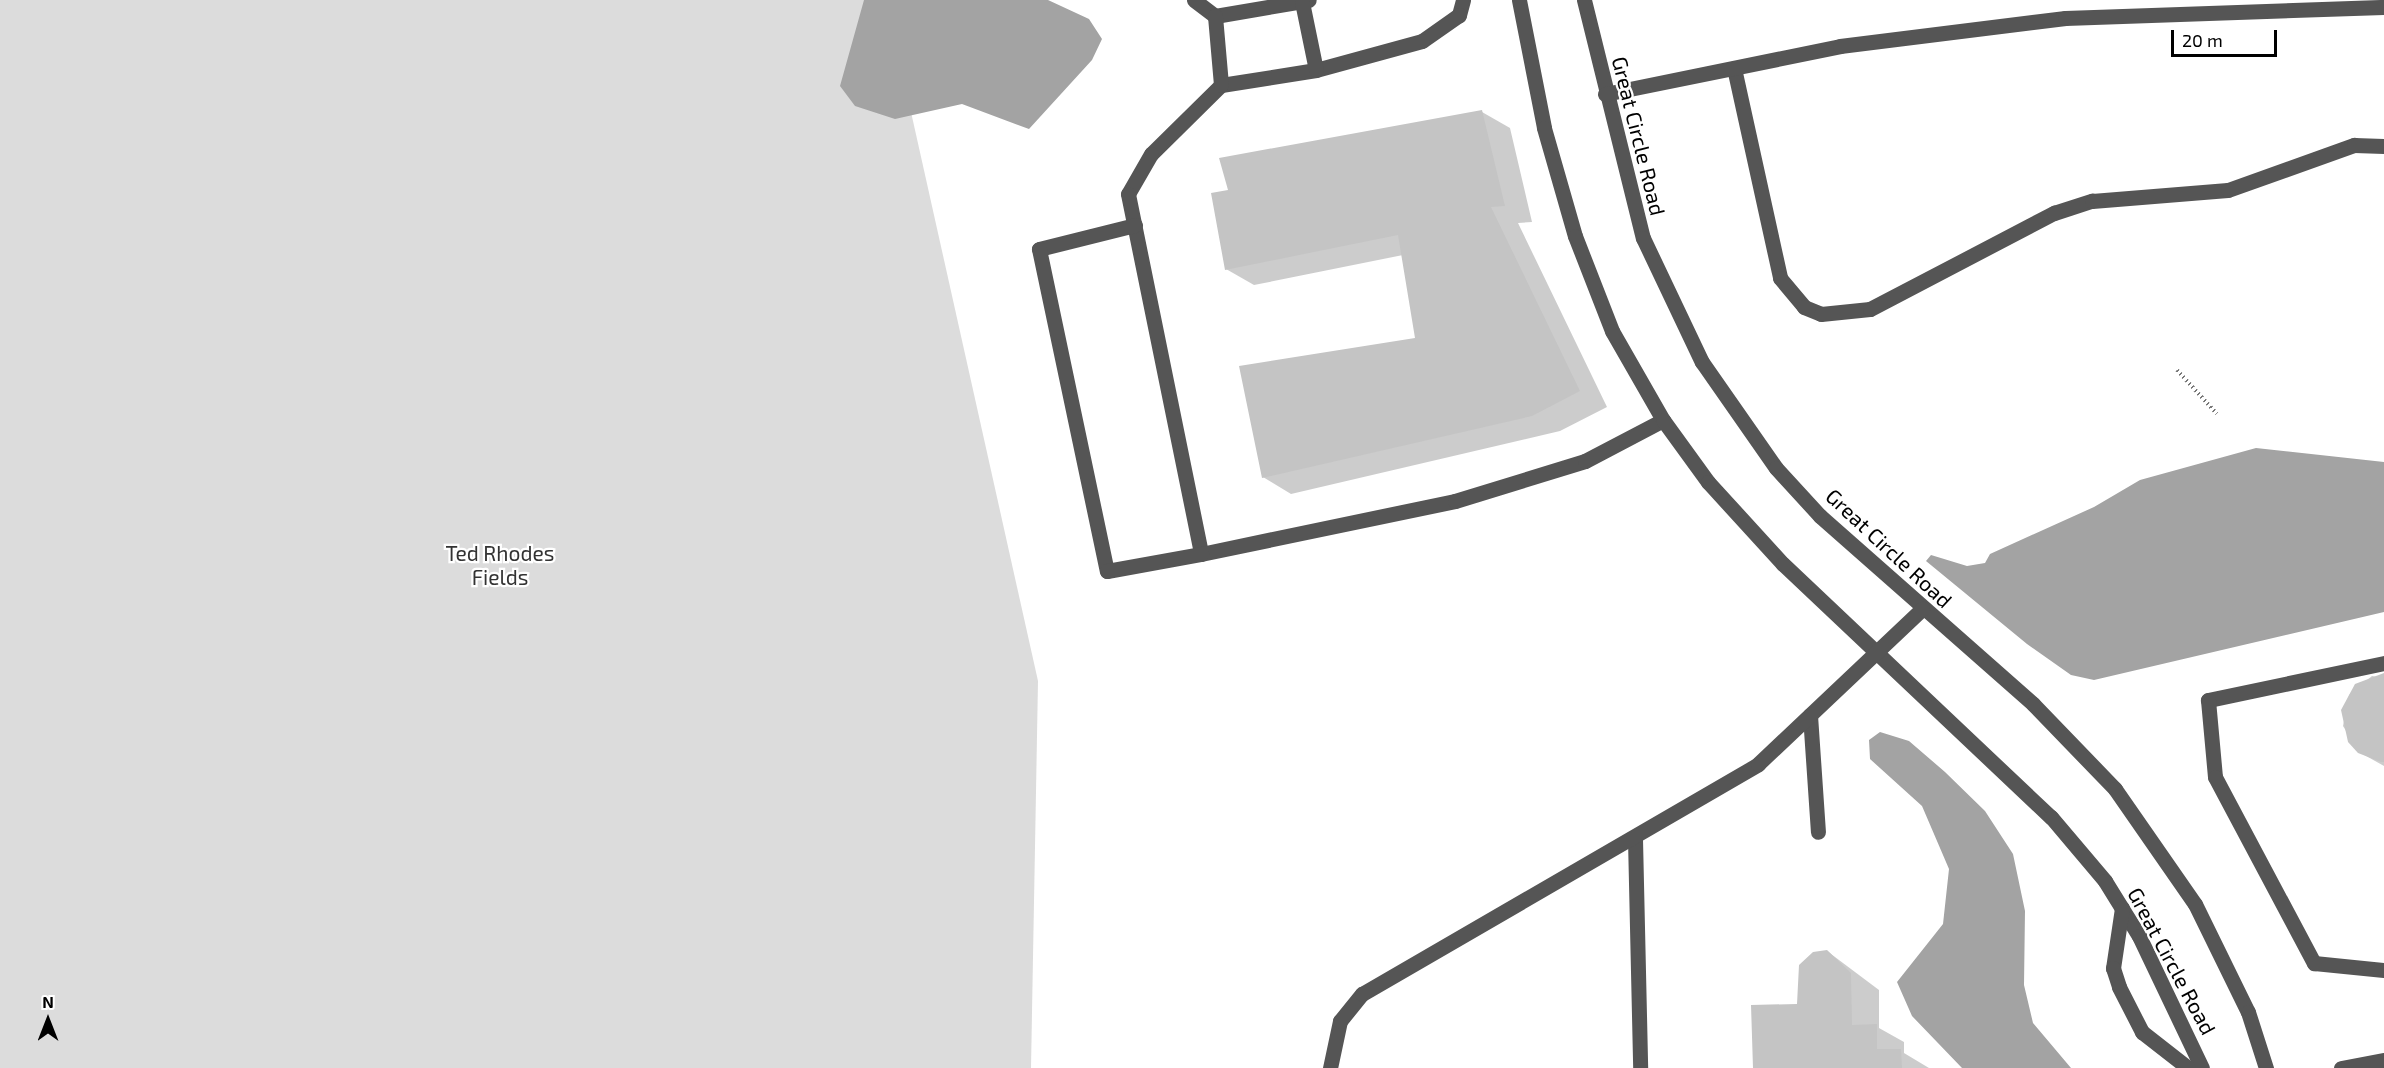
<!DOCTYPE html>
<html>
<head>
<meta charset="utf-8">
<style>
	body { margin:0 }
	#map { position:relative; width:2384px; height:1068px; overflow:hidden; background:#fff; font-family:"Exo 2",sans-serif }
	div>[style] { position:absolute }
	.green>* { inset:0; background:#dcdcdc }
	.water>* { inset:0; background:#a3a3a3 }
	.shadow>* { inset:0; background:#0003 }
	.building>* { inset:0; background:#c4c4c4 }
	.path>* { height:4px; margin-top:-2px; transform-origin:0; background:repeating-linear-gradient(90deg,#777 0 1.5px,transparent 0 4.5px) }
	.minor>* { height:15px; margin:-7.5px; padding:0 7.5px; transform-origin:7.5px; border-radius:7.5px; background:#555 }
	span { translate:-50% -50%; white-space:nowrap; text-align:center; line-height:1.15; -webkit-text-stroke:4.5px #fff; paint-order:stroke }
	.street-label { font-size:21px; color:#000 }
	.park-label { font-size:21px; color:#333 }
	.north { position:absolute; left:18px; top:990px; width:60px; height:60px; -webkit-text-stroke:4px #fff; paint-order:stroke; rotate:0deg; font-size:16px; font-weight:700; line-height:24px; text-align:center; color:#000 }
	.north::after { content:''; display:block; margin:auto; width:21px; height:27px; background:#000; clip-path:polygon(50% 0,100% 100%,50% 72%,0 100%) }
	.scale { position:absolute; left:2171px; top:30px; width:106px; height:27px; box-sizing:border-box; border:3px solid #000; border-top:0; padding-left:8px; font-size:18px; line-height:21px; white-space:nowrap; color:#000; -webkit-text-stroke:4px #fff; paint-order:stroke }
</style>
</head>
<body>
<div id="map">
	<div class="green">
		<i style="clip-path:polygon(0 0,886px 0,1038px 681px,1031px 1068px,0 1068px)"></i>
	</div>
	<div class="water">
		<i style="clip-path:polygon(864px 0,1048px 0,1089px 19px,1102px 39px,1092px 60px,1029px 129px,962px 104px,895px 119px,855px 106px,840px 86px)"></i>
		<i style="clip-path:polygon(2256px 448px,2384px 462px,2384px 612px,2094px 680px,2071px 675px,2027px 644px,1926px 561px,1931px 555px,1967px 566px,1985px 563px,1990px 554px,2094px 507px,2140px 480px)"></i>
		<i style="clip-path:polygon(1880px 732px,1909px 741px,1945px 772px,1985px 811px,2013px 854px,2025px 911px,2024px 985px,2033px 1023px,2071px 1068px,1962px 1068px,1912px 1016px,1897px 982px,1943px 924px,1949px 869px,1922px 806px,1870px 759px,1869px 740px)"></i>
	</div>
	<div class="shadow">
		<i style="clip-path:polygon(1482px 112px,1510px 128px,1532px 222px,1518px 223px,1607px 407px,1560px 431px,1291px 494px,1263px 477px,1417px 339px,1403px 255px,1254px 285px,1226px 269px,1230px 191px)"></i>
		<i style="clip-path:polygon(2372px 676px,2384px 678px,2384px 766px,2359px 752px,2343px 726px,2349px 695px)"></i>
		<i style="clip-path:polygon(1827px 951px,1879px 990px,1879px 1028px,1904px 1042px,1904px 1053px,1929px 1068px,1754px 1068px,1799px 1005px)"></i>
	</div>
	<div class="building">
		<i style="clip-path:polygon(1482px 110px,1505px 206px,1491px 207px,1580px 391px,1532px 416px,1262px 478px,1239px 366px,1415px 338px,1398px 235px,1225px 270px,1211px 193px,1228px 190px,1219px 158px)"></i>
		<i style="clip-path:polygon(2384px 673px,2384px 762px,2381px 762px,2358px 753px,2348px 742px,2341px 710px,2355px 684px)"></i>
		<i style="clip-path:polygon(1827px 950px,1851px 973px,1852px 1025px,1877px 1024px,1877px 1049px,1901px 1049px,1902px 1068px,1753px 1068px,1751px 1005px,1797px 1004px,1799px 965px,1813px 952px)"></i>
	</div>
	<div class="path">
		<i style="left:2177px;top:370px;width:59px;rotate:47.7deg"></i>
	</div>
	<div class="minor">
		<i style="left:1194px;top:0;width:26px;rotate:37deg"></i>
		<i style="left:1215px;top:16px;width:95px;rotate:-9.7deg"></i>
		<i style="left:1463px;top:0;width:16px;rotate:105deg"></i>
		<i style="left:1459px;top:15px;width:45px;rotate:144.9deg"></i>
		<i style="left:1422px;top:41px;width:110px;rotate:164.7deg"></i>
		<i style="left:1316px;top:70px;width:96px;rotate:171deg"></i>
		<i style="left:1221px;top:85px;width:98px;rotate:135.4deg"></i>
		<i style="left:1151px;top:154px;width:46px;rotate:119.9deg"></i>
		<i style="left:1128px;top:194px;width:367px;rotate:78.5deg"></i>
		<i style="left:1201px;top:554px;width:259px;rotate:-11.8deg"></i>
		<i style="left:1455px;top:501px;width:136px;rotate:-17.1deg"></i>
		<i style="left:1585px;top:461px;width:88px;rotate:-27.7deg"></i>
		<i style="left:1519px;top:0;width:130px;rotate:78.9deg"></i>
		<i style="left:1544px;top:128px;width:112px;rotate:74deg"></i>
		<i style="left:1575px;top:236px;width:102px;rotate:68.7deg"></i>
		<i style="left:1612px;top:331px;width:103px;rotate:60.2deg"></i>
		<i style="left:1663px;top:420px;width:77px;rotate:54deg"></i>
		<i style="left:1708px;top:482px;width:111px;rotate:47.6deg"></i>
		<i style="left:1783px;top:564px;width:369px;rotate:43.4deg"></i>
		<i style="left:2051px;top:817px;width:84px;rotate:49.8deg"></i>
		<i style="left:2105px;top:881px;width:65px;rotate:58.3deg"></i>
		<i style="left:2139px;top:936px;width:146px;rotate:64.5deg"></i>
		<i style="left:1584px;top:0;width:245px;rotate:76.1deg"></i>
		<i style="left:1643px;top:238px;width:137px;rotate:64.6deg"></i>
		<i style="left:1702px;top:362px;width:129px;rotate:55.1deg"></i>
		<i style="left:1776px;top:468px;width:65px;rotate:47.5deg"></i>
		<i style="left:1820px;top:516px;width:284px;rotate:41.4deg"></i>
		<i style="left:2033px;top:704px;width:118px;rotate:46deg"></i>
		<i style="left:2115px;top:789px;width:140px;rotate:55.2deg"></i>
		<i style="left:2195px;top:904px;width:120px;rotate:63.9deg"></i>
		<i style="left:2248px;top:1012px;width:59px;rotate:72.2deg"></i>
		<i style="left:1302px;top:2px;width:69px;rotate:78.4deg"></i>
		<i style="left:1215px;top:16px;width:69px;rotate:85deg"></i>
		<i style="left:1734px;top:68px;width:215px;rotate:77.6deg"></i>
		<i style="left:1780px;top:278px;width:38px;rotate:50deg"></i>
		<i style="left:1804px;top:307px;width:18px;rotate:22deg"></i>
		<i style="left:1821px;top:314px;width:49px;rotate:-5.8deg"></i>
		<i style="left:1870px;top:309px;width:208px;rotate:-27.6deg"></i>
		<i style="left:2054px;top:213px;width:40px;rotate:-18deg"></i>
		<i style="left:2092px;top:201px;width:136px;rotate:-4.6deg"></i>
		<i style="left:2228px;top:190px;width:134px;rotate:-19.7deg"></i>
		<i style="left:2354px;top:145px;width:30px;rotate:2deg"></i>
		<i style="left:1605px;top:94px;width:240px;rotate:-11.5deg"></i>
		<i style="left:1840px;top:46px;width:227px;rotate:-7.1deg"></i>
		<i style="left:2065px;top:18px;width:319px;rotate:-2deg"></i>
		<i style="left:1135px;top:225px;width:99px;rotate:166deg"></i>
		<i style="left:1039px;top:249px;width:329px;rotate:78.1deg"></i>
		<i style="left:1107px;top:571px;width:96px;rotate:-10.3deg"></i>
		<i style="left:2384px;top:663px;width:180px;rotate:168.1deg"></i>
		<i style="left:2208px;top:700px;width:77px;rotate:84.8deg"></i>
		<i style="left:2215px;top:777px;width:211px;rotate:62deg"></i>
		<i style="left:2314px;top:963px;width:70px;rotate:5.7deg"></i>
		<i style="left:1810px;top:715px;width:117px;rotate:86.1deg"></i>
		<i style="left:1635px;top:839px;width:229px;rotate:88.7deg"></i>
		<i style="left:2122px;top:908px;width:61px;rotate:98.5deg"></i>
		<i style="left:2113px;top:968px;width:20px;rotate:72deg"></i>
		<i style="left:2119px;top:987px;width:51px;rotate:62.9deg"></i>
		<i style="left:2142px;top:1032px;width:58px;rotate:38deg"></i>
		<i style="left:1330px;top:1068px;width:48px;rotate:-78deg"></i>
		<i style="left:1340px;top:1021px;width:35px;rotate:-51deg"></i>
		<i style="left:1362px;top:994px;width:458px;rotate:-30.1deg"></i>
		<i style="left:1758px;top:764px;width:226px;rotate:-43.4deg"></i>
		<i style="left:2341px;top:1068px;width:44px;rotate:-10.5deg"></i>
	</div>
	<div class="street-label">
		<span style="left:1639px;top:136px;rotate:76deg">Great Circle Road</span>
		<span style="left:1889px;top:548px;rotate:43deg">Great Circle Road</span>
		<span style="left:2172px;top:961px;rotate:62deg">Great Circle Road</span>
	</div>
	<div class="park-label">
		<span style="left:500px;top:565px">Ted Rhodes<br>Fields</span>
	</div>
	<div class="north">N</div>
	<div class="scale">20 m</div>
</div>
</body>
</html>
